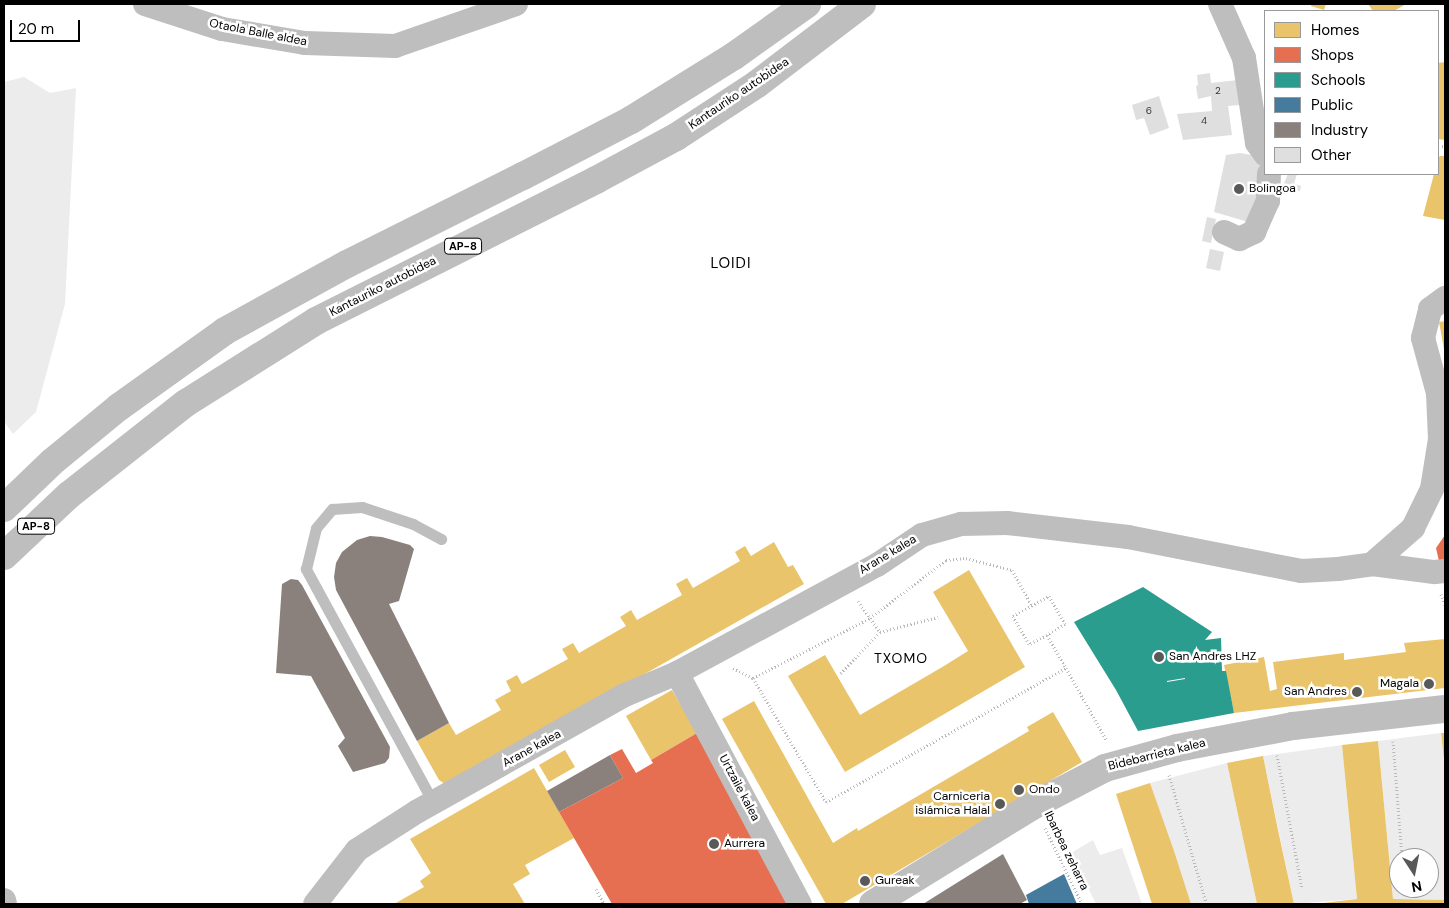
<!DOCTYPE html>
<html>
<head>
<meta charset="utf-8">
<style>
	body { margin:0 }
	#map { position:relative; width:1449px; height:908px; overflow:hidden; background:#fff; font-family:"DM Sans",sans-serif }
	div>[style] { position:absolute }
	.green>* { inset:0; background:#ececec }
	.homes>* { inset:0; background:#e9c46a }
	.shops>* { inset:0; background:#e76f51 }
	.schools>* { inset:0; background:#2a9d8f }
	.public>* { inset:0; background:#457b9d }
	.industry>* { inset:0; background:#8a817c }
	.building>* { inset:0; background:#dfdfdf }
	.path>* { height:3px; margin-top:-1.5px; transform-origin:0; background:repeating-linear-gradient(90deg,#b9b9b9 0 1px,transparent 0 3.5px) }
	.service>* { height:11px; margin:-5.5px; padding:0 5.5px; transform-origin:5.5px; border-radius:5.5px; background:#bebebe }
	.minor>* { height:24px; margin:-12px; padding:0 12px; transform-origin:12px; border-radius:12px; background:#bebebe }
	.tertiary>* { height:28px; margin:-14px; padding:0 14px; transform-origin:14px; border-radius:14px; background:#bebebe }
	.motorway>* { height:28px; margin:-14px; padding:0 14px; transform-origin:14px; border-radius:14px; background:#bebebe }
	.dots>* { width:14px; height:14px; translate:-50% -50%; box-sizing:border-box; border:2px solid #fff; border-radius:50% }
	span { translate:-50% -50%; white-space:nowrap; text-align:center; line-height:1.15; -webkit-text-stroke:5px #fff; paint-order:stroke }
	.number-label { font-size:10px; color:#383838 }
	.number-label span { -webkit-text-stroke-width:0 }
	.shield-label span { padding:1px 4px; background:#fff; border:1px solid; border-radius:4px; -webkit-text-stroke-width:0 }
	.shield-label { font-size:11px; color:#000; font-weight:700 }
	.street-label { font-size:12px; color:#000 }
	.poi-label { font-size:12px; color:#000 }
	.left { translate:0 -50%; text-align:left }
	.right { translate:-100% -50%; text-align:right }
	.neighbourhood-label { font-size:14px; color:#000; letter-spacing:1px }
	.quarter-label { font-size:15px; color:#000; letter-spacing:1px }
	.frame { position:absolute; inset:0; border:5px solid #000; pointer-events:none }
	.legend { position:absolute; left:1264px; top:10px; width:175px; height:165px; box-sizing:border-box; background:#fff; border:1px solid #999; margin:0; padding:6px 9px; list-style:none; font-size:15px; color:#000 }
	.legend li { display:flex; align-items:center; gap:10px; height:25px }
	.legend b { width:25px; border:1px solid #999 }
	.north { position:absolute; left:1389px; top:848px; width:50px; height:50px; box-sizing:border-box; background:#fff; border:1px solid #999; border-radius:50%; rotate:169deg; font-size:14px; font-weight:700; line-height:20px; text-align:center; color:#000 }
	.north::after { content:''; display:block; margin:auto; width:18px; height:22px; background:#595959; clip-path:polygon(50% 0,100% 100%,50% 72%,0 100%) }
	.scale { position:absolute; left:10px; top:20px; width:70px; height:22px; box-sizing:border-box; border:2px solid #000; border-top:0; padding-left:6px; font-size:15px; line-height:18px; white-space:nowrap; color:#000; -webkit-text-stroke:4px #fff; paint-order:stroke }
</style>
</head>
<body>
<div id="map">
	<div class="green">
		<i style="clip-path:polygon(24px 77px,50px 93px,76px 88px,65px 304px,36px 412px,13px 434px,4px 421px,4px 82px)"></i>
		<i style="clip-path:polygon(evenodd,1441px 733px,1445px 773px,1445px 900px,1393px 899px,1378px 741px,1441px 733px,1399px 858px,1429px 858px,1429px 888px,1399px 888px,1399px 858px)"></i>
		<i style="clip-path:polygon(1342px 745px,1357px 899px,1294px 904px,1263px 756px)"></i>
		<i style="clip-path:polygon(1227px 763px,1257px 904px,1191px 904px,1150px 783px)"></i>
		<i style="clip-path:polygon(1093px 840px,1100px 855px,1122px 848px,1142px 904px,1096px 904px,1071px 853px)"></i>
	</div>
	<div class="homes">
		<i style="clip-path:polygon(1311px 4px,1326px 4px,1324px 10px,1311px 6px)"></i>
		<i style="clip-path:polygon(1368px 4px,1406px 4px,1394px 11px,1373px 11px)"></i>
		<i style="clip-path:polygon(1445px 62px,1445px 140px,1438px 139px,1438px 63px)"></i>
		<i style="clip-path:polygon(1440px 156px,1445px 156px,1445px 220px,1423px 216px,1434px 174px,1438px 174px,1438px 158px)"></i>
		<i style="clip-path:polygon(1445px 321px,1445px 348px,1444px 349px,1439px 322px)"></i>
		<i style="clip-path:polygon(774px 542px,788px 567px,793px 565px,804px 584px,452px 783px,445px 784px,439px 780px,417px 741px,449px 723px,456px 735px,501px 710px,495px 700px,511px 691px,506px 681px,517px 675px,522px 684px,568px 659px,562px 649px,573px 643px,579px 653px,626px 626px,620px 617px,631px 610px,637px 620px,682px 595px,676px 584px,687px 578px,693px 588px,740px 561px,735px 552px,745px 546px,751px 556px)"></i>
		<i style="clip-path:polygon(969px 570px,1025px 667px,845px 772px,788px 676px,825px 655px,860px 715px,944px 666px,968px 651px,933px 592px)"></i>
		<i style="clip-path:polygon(1445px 639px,1445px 688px,1234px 713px,1224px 665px,1264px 657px,1270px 691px,1277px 689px,1273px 662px,1344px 653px,1344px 660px,1406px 652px,1404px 643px)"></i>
		<i style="clip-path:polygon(672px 690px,697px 733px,651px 760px,626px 716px)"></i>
		<i style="clip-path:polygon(754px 701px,833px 843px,857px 828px,858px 831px,1029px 731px,1027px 727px,1053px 712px,1082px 762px,842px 904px,826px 904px,722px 719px)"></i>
		<i style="clip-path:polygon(1441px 733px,1445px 733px,1445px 760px,1444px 760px)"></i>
		<i style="clip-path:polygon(1378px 741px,1393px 899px,1445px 900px,1445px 904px,1315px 904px,1357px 899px,1342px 745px)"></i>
		<i style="clip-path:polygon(565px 750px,575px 767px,549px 782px,539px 765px)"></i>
		<i style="clip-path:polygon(1263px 756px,1278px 830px,1294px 904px,1257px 904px,1227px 763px)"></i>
		<i style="clip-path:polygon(534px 768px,574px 838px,525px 865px,530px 874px,513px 884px,525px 904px,394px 904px,424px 887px,420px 881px,431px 873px,410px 839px)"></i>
		<i style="clip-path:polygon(1150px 783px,1174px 851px,1191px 904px,1152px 904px,1116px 794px)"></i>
	</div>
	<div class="shops">
		<i style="clip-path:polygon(1445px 535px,1445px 583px,1444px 583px,1436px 548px)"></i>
		<i style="clip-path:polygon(697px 733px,792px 904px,612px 904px,559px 812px,623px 778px,610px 755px,622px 749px,636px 773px,653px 763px,651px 760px)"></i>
	</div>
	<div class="schools">
		<i style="clip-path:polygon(evenodd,1143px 587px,1212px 632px,1205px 640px,1221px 638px,1222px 671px,1226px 671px,1234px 713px,1138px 731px,1116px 690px,1074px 622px,1143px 587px,1185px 678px,1185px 679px,1167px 682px,1167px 681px,1185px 678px)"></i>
	</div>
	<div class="public">
		<i style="clip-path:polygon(1064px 874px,1077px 904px,1029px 904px,1026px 895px)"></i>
	</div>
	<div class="industry">
		<i style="clip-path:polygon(370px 536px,382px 537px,410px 545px,414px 549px,399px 601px,389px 604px,449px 723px,417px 741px,336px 590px,334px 577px,336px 563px,342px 552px,357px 540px)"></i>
		<i style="clip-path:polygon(291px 579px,298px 580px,302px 585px,390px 747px,389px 758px,385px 763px,353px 772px,338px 746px,345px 738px,311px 676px,276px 673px,282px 584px)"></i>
		<i style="clip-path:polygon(610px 755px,623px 778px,559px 812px,547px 791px)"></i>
		<i style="clip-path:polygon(1003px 854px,1027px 900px,1020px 904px,923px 904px)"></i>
	</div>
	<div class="building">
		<i style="clip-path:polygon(1210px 73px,1211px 83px,1238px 80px,1240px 105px,1228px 106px,1232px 135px,1183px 140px,1177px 114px,1212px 111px,1211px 96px,1198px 99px,1196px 86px,1198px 85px,1197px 75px)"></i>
		<i style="clip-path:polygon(1159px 96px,1169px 128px,1150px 135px,1144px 118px,1136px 120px,1132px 105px)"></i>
		<i style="clip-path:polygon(1240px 153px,1262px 157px,1263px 165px,1252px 223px,1214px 212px,1226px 155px)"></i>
		<i style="clip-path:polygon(1288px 174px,1297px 174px,1294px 184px,1301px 186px,1300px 191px,1282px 188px)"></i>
		<i style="clip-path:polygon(1207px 217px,1216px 219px,1211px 243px,1202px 241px)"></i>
		<i style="clip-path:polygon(1210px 249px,1224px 252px,1220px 271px,1206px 268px)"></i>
	</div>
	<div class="path">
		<i style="left:1438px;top:146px;width:7px"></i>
		<i style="left:1441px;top:594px;width:12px;rotate:70deg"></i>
		<i style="left:858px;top:601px;width:21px;rotate:55deg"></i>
		<i style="left:870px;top:618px;width:96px;rotate:-37.3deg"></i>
		<i style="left:946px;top:560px;width:20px;rotate:-6deg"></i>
		<i style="left:966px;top:558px;width:48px;rotate:14.6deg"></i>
		<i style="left:1012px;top:570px;width:41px;rotate:60.9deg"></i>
		<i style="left:880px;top:632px;width:60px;rotate:-14.5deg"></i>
		<i style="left:1047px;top:635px;width:20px;rotate:153deg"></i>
		<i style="left:1029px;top:644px;width:32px;rotate:-120deg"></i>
		<i style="left:1013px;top:616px;width:41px;rotate:-29.1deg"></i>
		<i style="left:1049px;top:596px;width:32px;rotate:60deg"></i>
		<i style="left:1065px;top:624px;width:21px;rotate:149deg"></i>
		<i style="left:1047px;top:635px;width:38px;rotate:60deg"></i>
		<i style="left:733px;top:668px;width:22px;rotate:27deg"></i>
		<i style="left:753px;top:678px;width:144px;rotate:59.5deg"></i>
		<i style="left:826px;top:802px;width:275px;rotate:-29.2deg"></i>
		<i style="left:1066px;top:668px;width:84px;rotate:60.7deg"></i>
		<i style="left:753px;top:678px;width:131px;rotate:-27.1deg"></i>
		<i style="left:870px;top:618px;width:17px;rotate:54deg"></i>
		<i style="left:880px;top:632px;width:57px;rotate:133.6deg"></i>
		<i style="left:1393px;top:741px;width:117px;rotate:85.6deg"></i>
		<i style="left:1277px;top:755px;width:135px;rotate:79.4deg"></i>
		<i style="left:1169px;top:775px;width:132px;rotate:73.8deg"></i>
		<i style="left:1045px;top:828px;width:85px;rotate:64deg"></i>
		<i style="left:596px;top:889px;width:17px;rotate:62deg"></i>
	</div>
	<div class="service">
		<i style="left:434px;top:804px;width:268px;rotate:-118.6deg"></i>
		<i style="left:306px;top:569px;width:42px;rotate:-76.3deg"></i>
		<i style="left:316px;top:528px;width:25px;rotate:-50deg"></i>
		<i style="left:332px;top:509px;width:30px;rotate:-4deg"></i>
		<i style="left:362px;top:507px;width:54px;rotate:18.4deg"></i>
		<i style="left:413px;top:524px;width:32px;rotate:28deg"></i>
	</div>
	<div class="minor">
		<i style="left:145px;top:4px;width:81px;rotate:18deg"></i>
		<i style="left:222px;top:29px;width:84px;rotate:9.6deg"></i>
		<i style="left:305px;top:43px;width:90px;rotate:1.9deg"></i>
		<i style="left:395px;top:46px;width:128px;rotate:-19.1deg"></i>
		<i style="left:1220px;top:4px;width:59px;rotate:66deg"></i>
		<i style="left:1244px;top:58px;width:86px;rotate:81.3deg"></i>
		<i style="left:1257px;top:143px;width:14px;rotate:54deg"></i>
		<i style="left:1224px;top:232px;width:17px;rotate:25deg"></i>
		<i style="left:1239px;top:239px;width:17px;rotate:-25deg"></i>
		<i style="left:1254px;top:232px;width:34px;rotate:-66deg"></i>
		<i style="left:1268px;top:201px;width:27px;rotate:-88deg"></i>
		<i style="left:1372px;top:564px;width:63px;rotate:7.4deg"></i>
		<i style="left:1434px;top:572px;width:11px;rotate:-5deg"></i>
		<i style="left:677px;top:673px;width:262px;rotate:62deg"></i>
		<i style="left:4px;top:900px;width:4px;rotate:76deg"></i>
		<i style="left:315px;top:904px;width:68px;rotate:-52.1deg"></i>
		<i style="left:357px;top:850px;width:72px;rotate:-32.6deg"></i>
		<i style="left:418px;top:811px;width:237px;rotate:-29.3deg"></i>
		<i style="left:625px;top:695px;width:56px;rotate:-22.9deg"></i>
		<i style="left:677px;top:673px;width:227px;rotate:-28.4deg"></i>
		<i style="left:877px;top:565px;width:54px;rotate:-33.7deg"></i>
		<i style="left:922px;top:535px;width:41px;rotate:-15.8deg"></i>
		<i style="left:961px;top:524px;width:46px;rotate:-1.2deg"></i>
		<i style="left:1007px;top:523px;width:122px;rotate:6.6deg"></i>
		<i style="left:1128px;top:537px;width:176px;rotate:11.1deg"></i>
		<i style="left:1301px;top:571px;width:37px;rotate:-3deg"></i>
		<i style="left:1338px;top:569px;width:34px;rotate:-8deg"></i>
		<i style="left:1372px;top:564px;width:55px;rotate:-41.3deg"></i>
		<i style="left:1413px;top:528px;width:43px;rotate:-64deg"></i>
		<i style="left:1432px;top:489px;width:51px;rotate:-80.9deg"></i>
		<i style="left:1440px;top:439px;width:46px;rotate:-92.5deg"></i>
		<i style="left:1438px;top:393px;width:57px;rotate:-105.3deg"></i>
		<i style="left:1423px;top:338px;width:30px;rotate:-76deg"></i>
		<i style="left:1430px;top:309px;width:19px;rotate:-36deg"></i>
	</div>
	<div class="tertiary">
		<i style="left:873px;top:904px;width:189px;rotate:-31.6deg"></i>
		<i style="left:1034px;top:805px;width:80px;rotate:-27.5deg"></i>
		<i style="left:1105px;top:768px;width:75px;rotate:-15.5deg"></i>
		<i style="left:1177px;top:748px;width:118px;rotate:-10.7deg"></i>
		<i style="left:1293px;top:726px;width:153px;rotate:-6.4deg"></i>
	</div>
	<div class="motorway">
		<i style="left:4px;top:508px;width:66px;rotate:-43.8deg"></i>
		<i style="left:52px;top:462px;width:87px;rotate:-39.4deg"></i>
		<i style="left:119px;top:407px;width:130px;rotate:-35.6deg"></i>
		<i style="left:225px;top:331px;width:139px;rotate:-28.8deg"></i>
		<i style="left:347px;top:264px;width:197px;rotate:-26.6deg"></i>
		<i style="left:523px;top:176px;width:122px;rotate:-27.4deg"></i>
		<i style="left:631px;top:120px;width:121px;rotate:-31.9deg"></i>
		<i style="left:734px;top:56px;width:90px;rotate:-35.5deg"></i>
		<i style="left:4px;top:556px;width:89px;rotate:-43.2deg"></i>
		<i style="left:69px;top:495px;width:149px;rotate:-38.2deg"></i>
		<i style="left:186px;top:403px;width:154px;rotate:-32.2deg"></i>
		<i style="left:316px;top:321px;width:313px;rotate:-26.7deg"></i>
		<i style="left:596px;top:180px;width:91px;rotate:-28.3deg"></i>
		<i style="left:676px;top:137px;width:97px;rotate:-33.2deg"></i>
		<i style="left:757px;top:84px;width:132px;rotate:-37.3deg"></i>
	</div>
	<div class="dots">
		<i style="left:1239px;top:189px;background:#595959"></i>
		<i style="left:1159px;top:657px;background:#595959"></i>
		<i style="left:1429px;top:684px;background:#595959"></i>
		<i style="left:1357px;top:692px;background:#595959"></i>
		<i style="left:1019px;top:790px;background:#595959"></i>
		<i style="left:1000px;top:804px;background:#595959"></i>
		<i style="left:714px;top:844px;background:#595959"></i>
		<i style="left:865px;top:881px;background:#595959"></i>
	</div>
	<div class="number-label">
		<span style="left:1218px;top:91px">2</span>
		<span style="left:1149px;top:111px">6</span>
		<span style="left:1204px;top:121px">4</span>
	</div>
	<div class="shield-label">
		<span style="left:463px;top:246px">AP-8</span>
		<span style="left:36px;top:526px">AP-8</span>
	</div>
	<div class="street-label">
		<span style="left:258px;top:33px;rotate:11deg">Otaola Balle aldea</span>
		<span style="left:739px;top:94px;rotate:-34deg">Kantauriko autobidea</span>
		<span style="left:383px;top:287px;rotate:-27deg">Kantauriko autobidea</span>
		<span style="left:888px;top:555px;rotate:-31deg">Arane kalea</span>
		<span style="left:532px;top:749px;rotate:-29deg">Arane kalea</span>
		<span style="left:1157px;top:755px;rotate:-14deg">Bidebarrieta kalea</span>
		<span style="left:739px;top:788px;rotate:62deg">Urtzaile kalea</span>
		<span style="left:1066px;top:851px;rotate:64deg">Ibarbea zeharra</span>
	</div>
	<div class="poi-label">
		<span class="left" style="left:1249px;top:189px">Bolingoa</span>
		<span class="left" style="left:1169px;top:657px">San Andres LHZ</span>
		<span class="right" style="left:1419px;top:684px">Magala</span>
		<span class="right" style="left:1347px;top:692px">San Andres</span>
		<span class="left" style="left:1029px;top:790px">Ondo</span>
		<span class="right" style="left:990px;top:804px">Carniceria<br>islámica Halal</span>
		<span class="left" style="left:724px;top:844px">Aurrera</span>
		<span class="left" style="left:875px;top:881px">Gureak</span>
	</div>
	<div class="neighbourhood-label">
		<span style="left:901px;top:658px">TXOMO</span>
	</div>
	<div class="quarter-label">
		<span style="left:731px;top:264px">LOIDI</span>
	</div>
	<div class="frame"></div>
	<ul class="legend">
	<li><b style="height:14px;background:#e9c46a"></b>Homes</li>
	<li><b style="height:14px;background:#e76f51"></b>Shops</li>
	<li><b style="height:14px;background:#2a9d8f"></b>Schools</li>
	<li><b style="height:14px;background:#457b9d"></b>Public</li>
	<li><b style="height:14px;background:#8a817c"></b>Industry</li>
	<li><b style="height:14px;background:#dfdfdf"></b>Other</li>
	</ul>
	<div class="north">N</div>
	<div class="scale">20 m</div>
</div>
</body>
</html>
